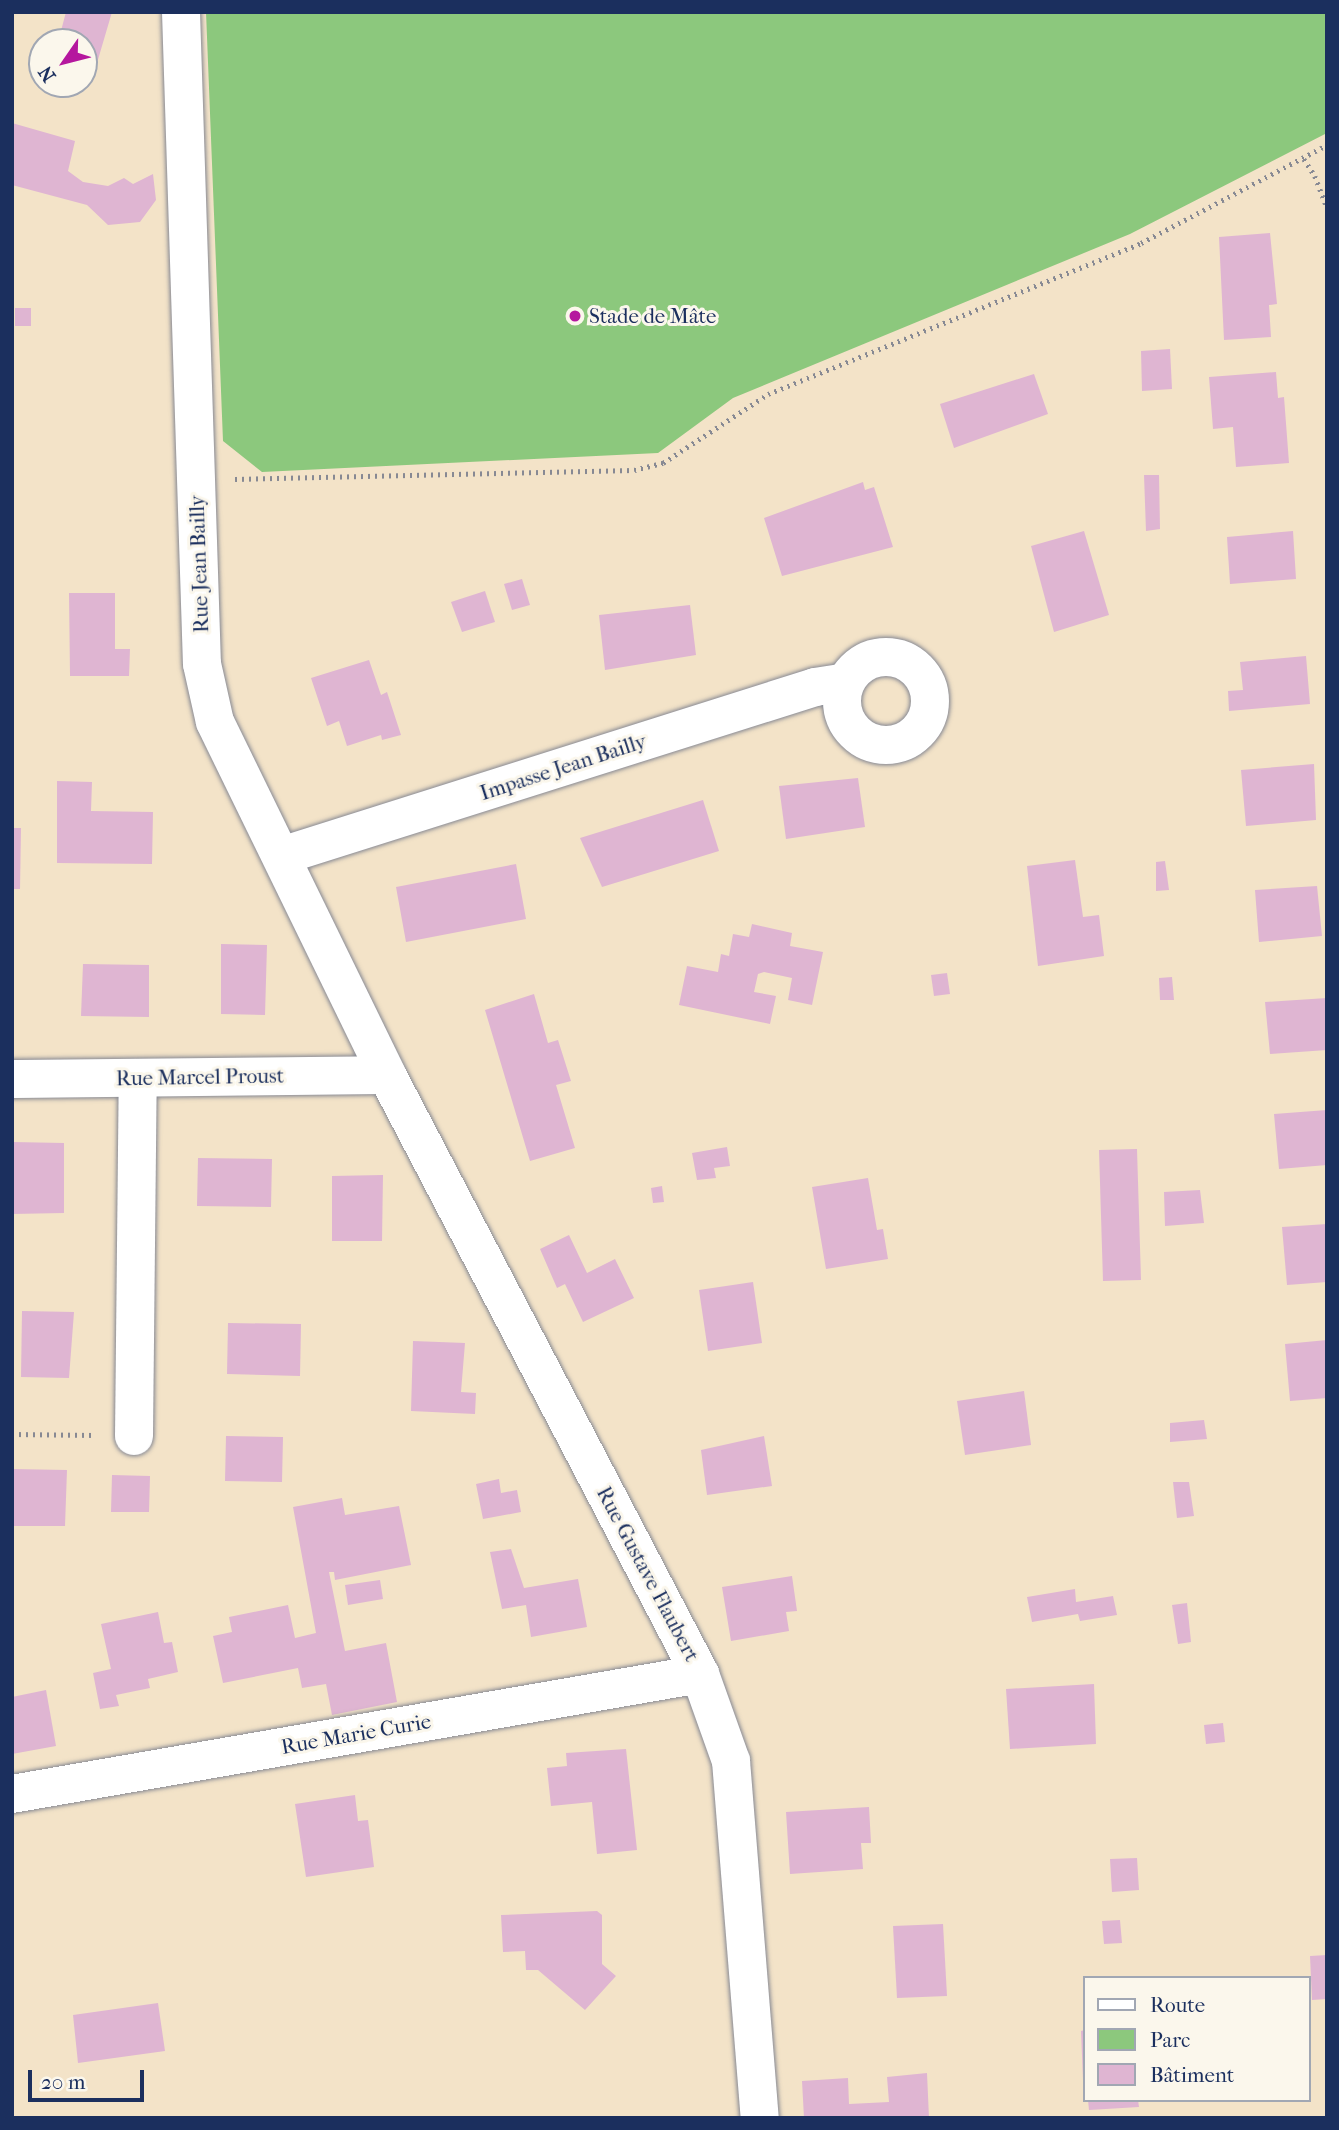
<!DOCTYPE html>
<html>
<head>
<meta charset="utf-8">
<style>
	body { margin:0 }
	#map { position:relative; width:1339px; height:2130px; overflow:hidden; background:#f3e3c8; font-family:"IM FELL French Canon",serif }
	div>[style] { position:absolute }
	.green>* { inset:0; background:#8cc87d }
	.building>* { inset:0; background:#dfb5d2 }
	.path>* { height:4.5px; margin-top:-2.25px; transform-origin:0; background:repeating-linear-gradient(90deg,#878993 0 2px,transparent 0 7px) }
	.roads { filter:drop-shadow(0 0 2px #878993) drop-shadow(0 0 2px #878993) }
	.street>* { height:38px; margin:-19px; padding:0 19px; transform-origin:19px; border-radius:19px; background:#fff }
	.street>.ring { margin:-19px; padding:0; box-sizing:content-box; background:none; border:38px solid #fff; border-radius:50% }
	.dots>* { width:19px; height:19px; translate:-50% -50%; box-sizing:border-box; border:4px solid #fbf7ec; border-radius:50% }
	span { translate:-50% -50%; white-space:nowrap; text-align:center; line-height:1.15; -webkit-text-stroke:6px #fbf7ec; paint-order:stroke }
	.poi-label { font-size:21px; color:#1b2f5e }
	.left { translate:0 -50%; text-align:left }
	.street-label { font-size:21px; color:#1b2f5e }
	.frame { position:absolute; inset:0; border:14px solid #1b2f5e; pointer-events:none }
	.legend { position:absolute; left:1083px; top:1976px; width:228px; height:126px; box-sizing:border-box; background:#fbf7ec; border:2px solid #a1a7b3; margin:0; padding:9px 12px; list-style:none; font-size:21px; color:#1b2f5e }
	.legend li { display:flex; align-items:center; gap:14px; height:35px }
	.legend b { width:35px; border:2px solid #a1a7b3 }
	.north { position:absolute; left:28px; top:28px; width:70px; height:70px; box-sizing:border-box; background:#fbf7ec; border:2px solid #a1a7b3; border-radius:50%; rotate:235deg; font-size:19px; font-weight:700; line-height:28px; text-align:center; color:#1b2f5e }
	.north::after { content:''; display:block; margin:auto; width:24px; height:32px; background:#b5179e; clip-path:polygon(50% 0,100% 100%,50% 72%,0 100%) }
	.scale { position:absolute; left:28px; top:2070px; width:116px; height:32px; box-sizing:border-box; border:4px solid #1b2f5e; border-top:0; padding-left:9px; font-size:21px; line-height:24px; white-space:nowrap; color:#1b2f5e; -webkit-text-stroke:5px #fbf7ec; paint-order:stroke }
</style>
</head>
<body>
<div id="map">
	<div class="green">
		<i style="clip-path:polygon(206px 12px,1327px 12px,1327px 133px,1130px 234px,733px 398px,658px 453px,262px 472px,223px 441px)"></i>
	</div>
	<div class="building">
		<i style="clip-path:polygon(66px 12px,112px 12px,92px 80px,84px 78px,84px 42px,58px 42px)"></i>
		<i style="clip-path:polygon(12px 123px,75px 141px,68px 171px,83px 182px,108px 186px,124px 178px,133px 184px,153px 174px,156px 200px,140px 222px,108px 225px,87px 205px,12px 185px)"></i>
		<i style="clip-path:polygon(1270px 233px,1277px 304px,1269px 305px,1271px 337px,1224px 340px,1219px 237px)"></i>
		<i style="clip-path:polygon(15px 308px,31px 308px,31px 326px,15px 326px)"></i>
		<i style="clip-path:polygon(1170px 349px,1172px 389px,1142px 391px,1141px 351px)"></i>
		<i style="clip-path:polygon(1276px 372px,1278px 398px,1284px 397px,1289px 463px,1236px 467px,1233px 427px,1213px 429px,1209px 377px)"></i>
		<i style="clip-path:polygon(1034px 374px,1048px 414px,954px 448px,940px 404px)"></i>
		<i style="clip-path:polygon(1144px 475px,1159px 475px,1160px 529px,1146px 531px)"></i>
		<i style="clip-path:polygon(863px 482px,865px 490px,874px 487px,893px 547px,782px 576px,764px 518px)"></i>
		<i style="clip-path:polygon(1084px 531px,1109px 615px,1054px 632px,1031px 546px)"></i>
		<i style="clip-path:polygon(1293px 531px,1296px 579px,1230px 584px,1227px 537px)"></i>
		<i style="clip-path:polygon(522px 579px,530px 605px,512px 610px,504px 584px)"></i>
		<i style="clip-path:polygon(485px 591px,495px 622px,462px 632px,451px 602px)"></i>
		<i style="clip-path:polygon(69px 593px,115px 593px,115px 649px,130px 649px,129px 676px,70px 676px)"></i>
		<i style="clip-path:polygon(690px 605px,696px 655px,605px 670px,599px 615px)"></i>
		<i style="clip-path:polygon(1306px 656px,1310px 704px,1229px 711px,1228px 691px,1243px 690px,1240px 662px)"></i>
		<i style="clip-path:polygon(369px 660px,381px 695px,387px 692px,401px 735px,382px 740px,381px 735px,347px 746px,339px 721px,327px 726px,311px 678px)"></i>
		<i style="clip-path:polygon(1314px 764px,1316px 820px,1246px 826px,1241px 770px)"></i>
		<i style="clip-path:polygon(858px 778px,865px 827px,786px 839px,779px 786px)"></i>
		<i style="clip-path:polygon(57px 781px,92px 782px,91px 811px,153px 812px,152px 864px,57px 863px)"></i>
		<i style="clip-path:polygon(703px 800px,719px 851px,602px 887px,580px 838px)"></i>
		<i style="clip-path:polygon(12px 828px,21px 828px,20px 889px,12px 889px)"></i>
		<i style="clip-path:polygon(1075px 860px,1083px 917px,1099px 915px,1104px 956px,1038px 966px,1027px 866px)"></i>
		<i style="clip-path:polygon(1165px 861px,1169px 890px,1156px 891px,1156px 862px)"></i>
		<i style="clip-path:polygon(516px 864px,526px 919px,406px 942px,396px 887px)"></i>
		<i style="clip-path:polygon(1317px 886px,1322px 936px,1259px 942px,1255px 890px)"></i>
		<i style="clip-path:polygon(752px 924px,792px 933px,790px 946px,823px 952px,812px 1005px,788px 1000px,792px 978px,764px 972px,758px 974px,754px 992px,776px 996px,770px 1024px,679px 1005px,687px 966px,718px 972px,721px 954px,729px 956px,733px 934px,749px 937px)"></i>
		<i style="clip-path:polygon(221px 944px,267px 945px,265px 1015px,221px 1014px)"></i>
		<i style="clip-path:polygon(83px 964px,149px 965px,149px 1017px,81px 1016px)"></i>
		<i style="clip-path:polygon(947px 973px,950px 994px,934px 996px,931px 975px)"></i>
		<i style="clip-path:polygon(1172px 977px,1174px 1000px,1160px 1000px,1159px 978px)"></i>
		<i style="clip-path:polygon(534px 994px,548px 1043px,558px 1040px,571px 1081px,556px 1085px,575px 1148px,530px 1161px,485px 1010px)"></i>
		<i style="clip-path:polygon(1327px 998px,1327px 1050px,1270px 1054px,1265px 1002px)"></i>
		<i style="clip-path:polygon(1327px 1110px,1327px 1165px,1279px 1169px,1274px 1114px)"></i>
		<i style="clip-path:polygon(12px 1142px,64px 1143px,64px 1213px,12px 1214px)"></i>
		<i style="clip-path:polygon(727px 1147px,730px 1166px,714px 1168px,716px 1178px,697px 1180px,692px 1153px)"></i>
		<i style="clip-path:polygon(1137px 1149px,1141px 1280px,1103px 1281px,1099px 1150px)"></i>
		<i style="clip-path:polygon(198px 1158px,272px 1159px,271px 1207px,197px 1206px)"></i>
		<i style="clip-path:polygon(383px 1175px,382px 1241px,332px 1241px,332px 1176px)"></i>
		<i style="clip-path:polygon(868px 1178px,877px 1230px,883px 1229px,888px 1259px,826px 1269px,812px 1187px)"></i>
		<i style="clip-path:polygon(662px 1186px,664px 1202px,653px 1203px,651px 1188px)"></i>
		<i style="clip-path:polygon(1200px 1190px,1204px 1223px,1165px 1226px,1164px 1192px)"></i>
		<i style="clip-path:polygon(1327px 1224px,1327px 1282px,1287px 1285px,1282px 1227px)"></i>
		<i style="clip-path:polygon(569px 1235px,587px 1273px,615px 1259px,634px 1298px,583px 1322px,565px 1284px,557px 1288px,540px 1249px)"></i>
		<i style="clip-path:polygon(753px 1282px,762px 1343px,708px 1351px,699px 1290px)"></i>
		<i style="clip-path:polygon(22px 1311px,74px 1312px,69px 1378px,21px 1377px)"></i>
		<i style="clip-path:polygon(228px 1323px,301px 1324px,300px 1376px,227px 1374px)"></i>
		<i style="clip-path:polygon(1327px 1340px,1327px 1398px,1290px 1401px,1285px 1344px)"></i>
		<i style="clip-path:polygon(413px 1341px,465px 1343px,461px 1392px,476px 1393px,475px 1414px,411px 1411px)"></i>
		<i style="clip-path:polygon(1024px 1391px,1031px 1445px,965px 1455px,957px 1401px)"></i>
		<i style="clip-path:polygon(1204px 1420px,1207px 1439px,1170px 1442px,1170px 1423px)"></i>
		<i style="clip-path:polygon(226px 1436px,283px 1437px,282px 1482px,225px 1481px)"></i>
		<i style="clip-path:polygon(764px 1436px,772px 1486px,707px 1495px,701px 1450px)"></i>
		<i style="clip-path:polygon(12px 1469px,67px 1470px,65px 1526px,12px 1526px)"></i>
		<i style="clip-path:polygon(112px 1475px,150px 1476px,149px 1512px,111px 1512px)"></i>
		<i style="clip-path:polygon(499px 1479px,501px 1493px,517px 1490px,521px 1512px,483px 1519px,476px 1484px)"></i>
		<i style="clip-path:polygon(1173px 1482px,1189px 1482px,1194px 1516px,1177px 1518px)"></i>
		<i style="clip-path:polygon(342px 1498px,345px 1515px,399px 1506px,411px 1565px,335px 1580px,334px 1572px,329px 1572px,345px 1651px,386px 1643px,397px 1702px,332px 1715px,326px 1684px,302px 1688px,298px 1668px,223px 1683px,213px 1636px,232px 1632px,229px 1617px,288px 1605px,295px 1638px,316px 1633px,293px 1507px)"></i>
		<i style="clip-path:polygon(511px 1549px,524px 1588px,578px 1579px,587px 1627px,531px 1637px,526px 1605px,502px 1609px,490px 1552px)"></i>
		<i style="clip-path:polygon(792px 1576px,797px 1611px,786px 1612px,789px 1631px,731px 1641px,722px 1587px)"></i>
		<i style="clip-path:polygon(380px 1580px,383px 1599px,348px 1605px,345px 1585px)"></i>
		<i style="clip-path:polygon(1075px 1589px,1076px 1602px,1113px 1596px,1117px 1615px,1080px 1621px,1078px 1614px,1032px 1622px,1027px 1597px)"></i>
		<i style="clip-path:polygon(1187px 1603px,1191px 1642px,1178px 1644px,1172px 1605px)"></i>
		<i style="clip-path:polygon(158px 1612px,164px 1643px,172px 1642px,178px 1672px,148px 1679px,150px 1688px,116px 1695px,119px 1706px,100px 1709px,93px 1673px,111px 1669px,101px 1624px)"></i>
		<i style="clip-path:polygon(1094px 1684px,1096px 1744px,1010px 1749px,1006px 1689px)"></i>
		<i style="clip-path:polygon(46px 1690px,56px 1746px,12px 1754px,12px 1697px)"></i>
		<i style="clip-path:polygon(1223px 1723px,1225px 1742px,1206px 1744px,1204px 1725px)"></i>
		<i style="clip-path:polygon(626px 1749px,637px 1850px,597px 1854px,592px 1802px,551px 1806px,547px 1768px,567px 1766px,566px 1753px)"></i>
		<i style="clip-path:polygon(355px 1795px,358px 1821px,368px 1820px,374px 1867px,306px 1877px,295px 1804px)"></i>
		<i style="clip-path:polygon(869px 1807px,871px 1843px,861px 1843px,863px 1869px,790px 1874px,786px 1812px)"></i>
		<i style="clip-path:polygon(1137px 1858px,1139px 1890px,1112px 1892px,1110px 1859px)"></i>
		<i style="clip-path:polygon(597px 1911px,602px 1915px,602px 1964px,616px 1976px,585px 2010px,538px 1970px,526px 1970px,525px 1951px,503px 1952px,501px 1915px)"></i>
		<i style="clip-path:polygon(1120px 1920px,1122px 1943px,1104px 1944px,1102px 1921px)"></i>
		<i style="clip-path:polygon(943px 1924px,947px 1996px,897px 1998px,893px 1926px)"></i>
		<i style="clip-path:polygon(1327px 1955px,1327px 1999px,1312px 2000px,1310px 1956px)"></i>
		<i style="clip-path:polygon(158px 2003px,165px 2051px,78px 2063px,73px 2015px)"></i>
		<i style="clip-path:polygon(1085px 2030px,1085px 2079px,1083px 2080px,1081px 2031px)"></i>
		<i style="clip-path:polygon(927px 2073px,929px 2118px,804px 2118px,802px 2081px,848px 2078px,849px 2104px,889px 2102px,887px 2077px)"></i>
		<i style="clip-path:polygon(1088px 2100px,1138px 2100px,1139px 2107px,1089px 2110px)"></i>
	</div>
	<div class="path">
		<i style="left:1304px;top:159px;width:20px;rotate:57deg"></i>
		<i style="left:1315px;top:176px;width:34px;rotate:69deg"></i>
		<i style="left:235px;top:479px;width:399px;rotate:-1.3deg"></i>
		<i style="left:634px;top:470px;width:30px;rotate:-14deg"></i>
		<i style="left:663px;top:463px;width:126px;rotate:-33.3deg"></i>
		<i style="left:768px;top:394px;width:402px;rotate:-22deg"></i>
		<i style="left:1141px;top:243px;width:210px;rotate:-27.8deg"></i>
		<i style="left:12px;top:1434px;width:83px;rotate:0.7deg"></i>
	</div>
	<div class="roads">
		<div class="street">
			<i style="left:181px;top:12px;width:652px;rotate:88.16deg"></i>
			<i style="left:202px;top:664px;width:59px;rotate:77.4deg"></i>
			<i style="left:215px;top:722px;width:393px;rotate:64deg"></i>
			<i style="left:387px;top:1075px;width:676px;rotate:62.41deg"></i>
			<i style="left:700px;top:1674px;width:92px;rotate:70.4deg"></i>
			<i style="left:731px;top:1761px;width:358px;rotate:85.4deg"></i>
			<i class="ring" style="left:842px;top:657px;width:50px;height:50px"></i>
			<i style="left:281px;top:856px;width:560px;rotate:-17.56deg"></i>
			<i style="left:815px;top:687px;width:31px;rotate:-9deg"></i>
			<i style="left:12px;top:1079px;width:375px;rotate:-0.6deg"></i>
			<i style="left:134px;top:1436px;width:358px;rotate:-89.4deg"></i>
			<i style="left:12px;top:1794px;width:698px;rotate:-9.89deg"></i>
		</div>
	</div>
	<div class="dots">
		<i style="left:575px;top:316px;background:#b5179e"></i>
	</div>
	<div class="poi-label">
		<span class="left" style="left:589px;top:316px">Stade de Mâte</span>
	</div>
	<div class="street-label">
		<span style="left:199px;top:564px;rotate:-92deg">Rue Jean Bailly</span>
		<span style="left:563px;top:767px;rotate:-18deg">Impasse Jean Bailly</span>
		<span style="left:200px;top:1077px;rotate:-1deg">Rue Marcel Proust</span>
		<span style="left:648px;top:1574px;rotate:62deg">Rue Gustave Flaubert</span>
		<span style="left:356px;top:1734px;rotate:-10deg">Rue Marie Curie</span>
	</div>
	<div class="frame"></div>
	<ul class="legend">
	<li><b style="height:9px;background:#fff"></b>Route</li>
	<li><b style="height:19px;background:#8cc87d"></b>Parc</li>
	<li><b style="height:19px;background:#dfb5d2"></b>Bâtiment</li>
	</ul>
	<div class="north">N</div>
	<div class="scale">20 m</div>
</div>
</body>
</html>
